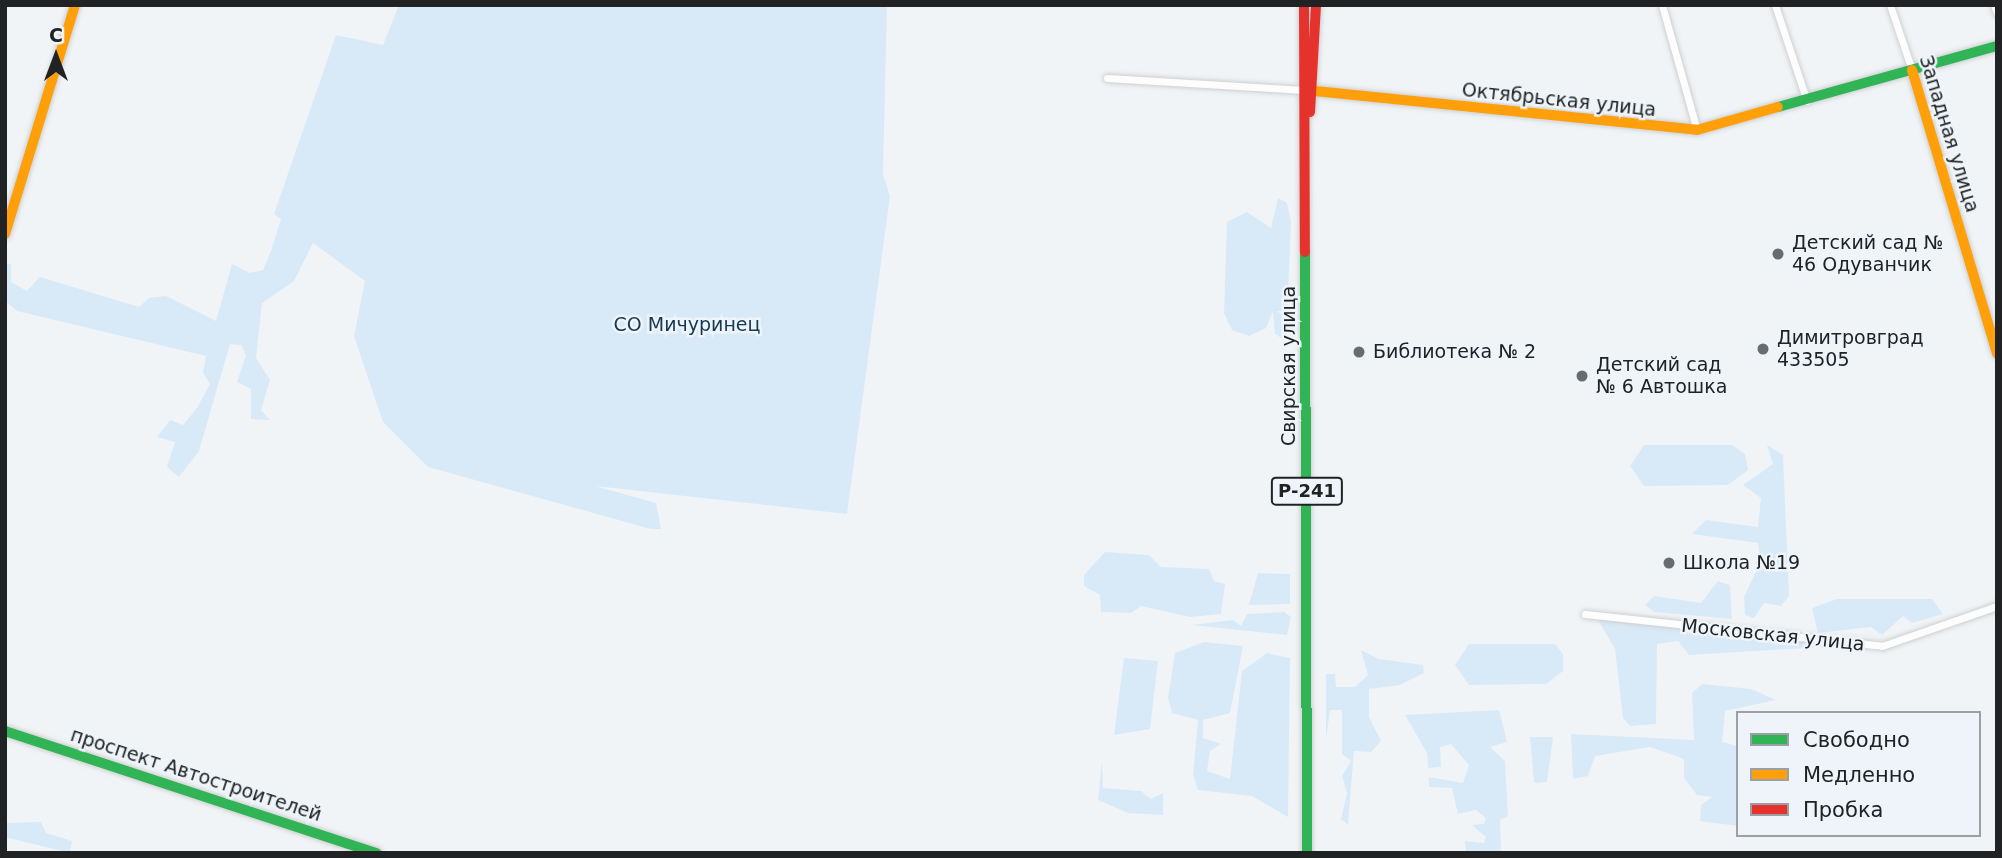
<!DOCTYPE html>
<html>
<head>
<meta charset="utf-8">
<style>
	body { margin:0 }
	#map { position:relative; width:2002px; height:858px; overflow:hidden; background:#f1f4f6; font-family:"DejaVu Sans",sans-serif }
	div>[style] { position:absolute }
	.green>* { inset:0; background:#d8eaf7 }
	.roads { filter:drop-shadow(0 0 2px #ced0d2) drop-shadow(0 0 2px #ced0d2) }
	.street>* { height:7px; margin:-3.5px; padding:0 3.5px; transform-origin:3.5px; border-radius:3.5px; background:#fdfdfe }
	.fast>* { height:10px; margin:-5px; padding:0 5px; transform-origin:5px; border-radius:5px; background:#30b455 }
	.slow>* { height:10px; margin:-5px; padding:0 5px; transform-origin:5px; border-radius:5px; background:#ff9f0a }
	.jam>* { height:10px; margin:-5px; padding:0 5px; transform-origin:5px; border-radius:5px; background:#e5322d }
	.dots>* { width:19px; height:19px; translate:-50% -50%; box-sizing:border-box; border:4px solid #eef4f9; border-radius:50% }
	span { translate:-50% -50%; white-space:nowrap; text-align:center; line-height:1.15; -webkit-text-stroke:5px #eef4f9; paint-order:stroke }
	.shield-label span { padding:2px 5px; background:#eef4f9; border:2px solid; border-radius:5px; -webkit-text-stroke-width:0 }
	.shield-label { font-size:18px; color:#202224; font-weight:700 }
	.street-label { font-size:19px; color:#202224 }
	.poi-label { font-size:19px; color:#202224 }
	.left { translate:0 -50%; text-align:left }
	.park-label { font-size:19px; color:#143952 }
	.frame { position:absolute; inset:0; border:7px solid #202224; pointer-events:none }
	.legend { position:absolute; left:1736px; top:711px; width:245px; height:126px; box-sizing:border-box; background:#eef4f9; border:2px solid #9ca0a4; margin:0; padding:9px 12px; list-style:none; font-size:21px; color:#202224 }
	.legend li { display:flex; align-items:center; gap:14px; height:35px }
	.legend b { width:35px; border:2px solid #9ca0a4 }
	.north { position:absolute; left:21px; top:21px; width:70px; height:70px; -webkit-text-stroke:5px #eef4f9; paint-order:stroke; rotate:0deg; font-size:19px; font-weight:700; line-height:28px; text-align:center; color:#202224 }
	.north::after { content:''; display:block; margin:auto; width:24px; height:32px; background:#202224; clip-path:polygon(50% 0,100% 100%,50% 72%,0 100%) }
</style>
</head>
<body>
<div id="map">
	<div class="green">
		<i style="clip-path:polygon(399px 5px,887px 5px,883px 174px,890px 196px,847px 514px,595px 486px,656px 503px,661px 529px,651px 529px,428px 467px,383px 422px,354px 336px,365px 281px,313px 243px,294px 281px,262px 303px,256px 358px,270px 380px,261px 410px,270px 420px,251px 419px,251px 389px,237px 382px,246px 355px,241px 345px,230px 344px,199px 451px,179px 477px,167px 467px,175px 442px,157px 437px,170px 420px,183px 425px,197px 408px,210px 384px,203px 373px,206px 356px,17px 311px,5px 301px,5px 262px,11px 265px,11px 282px,27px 291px,40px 277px,139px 307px,149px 298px,166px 296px,216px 321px,232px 264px,250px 273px,263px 270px,271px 251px,281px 219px,274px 214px,336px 35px,383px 45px)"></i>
		<i style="clip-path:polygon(1278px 198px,1287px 203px,1291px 222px,1286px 341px,1275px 334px,1273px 311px,1266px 328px,1249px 336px,1232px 330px,1224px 313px,1227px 222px,1247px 212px,1271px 228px)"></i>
		<i style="clip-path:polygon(1644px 445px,1732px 445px,1745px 454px,1748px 470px,1728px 485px,1644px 486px,1630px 466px)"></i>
		<i style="clip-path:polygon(1767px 445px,1783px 455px,1789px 596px,1781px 606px,1764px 603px,1754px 618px,1745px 615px,1744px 597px,1760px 563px,1758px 543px,1692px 534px,1706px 520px,1758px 527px,1761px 498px,1743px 485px,1773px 464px)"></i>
		<i style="clip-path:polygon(1105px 552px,1149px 555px,1161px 567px,1209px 569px,1214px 581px,1225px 584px,1221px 614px,1190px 617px,1141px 606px,1131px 613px,1101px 612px,1100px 595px,1084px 586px,1084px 575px)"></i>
		<i style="clip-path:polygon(1258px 573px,1290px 574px,1290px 604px,1249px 605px)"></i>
		<i style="clip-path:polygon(1718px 581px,1730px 585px,1732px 619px,1654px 612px,1645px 605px,1654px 596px,1701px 603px)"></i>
		<i style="clip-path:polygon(1837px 599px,1932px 599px,1943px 614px,1912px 623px,1903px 616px,1882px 635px,1871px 627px,1818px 633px,1812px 608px)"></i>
		<i style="clip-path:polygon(1284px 612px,1291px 617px,1287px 635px,1192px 625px,1233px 620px,1241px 626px,1247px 614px)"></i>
		<i style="clip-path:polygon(1597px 618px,1620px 622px,1841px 646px,1689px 655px,1678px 641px,1657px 644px,1656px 724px,1630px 726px,1623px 718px,1615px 649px)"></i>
		<i style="clip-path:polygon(1204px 642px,1243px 646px,1230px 713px,1203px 720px,1203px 738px,1221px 744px,1210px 751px,1207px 771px,1230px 779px,1242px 671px,1267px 653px,1290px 658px,1288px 817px,1252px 796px,1198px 790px,1193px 775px,1198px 720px,1172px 713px,1168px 698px,1175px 653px)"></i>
		<i style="clip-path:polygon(1469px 644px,1555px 644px,1563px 654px,1563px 671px,1546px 684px,1469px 685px,1455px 665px)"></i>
		<i style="clip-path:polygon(1361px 650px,1379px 659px,1423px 665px,1424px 673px,1400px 685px,1369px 689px,1369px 717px,1381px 741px,1371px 752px,1354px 751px,1348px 825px,1341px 819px,1347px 793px,1342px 776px,1351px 761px,1342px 754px,1342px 710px,1330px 710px,1326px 739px,1326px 674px,1335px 674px,1336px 687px,1355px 687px,1368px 675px)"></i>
		<i style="clip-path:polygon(1124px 658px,1158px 661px,1150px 729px,1114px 735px)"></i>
		<i style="clip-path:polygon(1702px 684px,1751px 689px,1776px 700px,1725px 711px,1722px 742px,1738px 746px,1738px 826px,1700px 821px,1701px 805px,1712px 797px,1697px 795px,1684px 778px,1684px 759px,1650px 747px,1595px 756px,1588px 776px,1573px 779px,1571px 734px,1694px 740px,1692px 693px)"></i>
		<i style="clip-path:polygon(1499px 710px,1507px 742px,1490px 747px,1505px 761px,1508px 816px,1500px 820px,1501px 853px,1466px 853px,1465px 841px,1484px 843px,1486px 837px,1472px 825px,1484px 824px,1486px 818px,1476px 810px,1458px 814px,1452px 788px,1429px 787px,1429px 777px,1463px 783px,1469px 765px,1451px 744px,1440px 747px,1441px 767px,1428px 768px,1427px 753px,1405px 715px)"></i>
		<i style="clip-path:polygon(1530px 737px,1553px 737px,1547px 782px,1534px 783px)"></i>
		<i style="clip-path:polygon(1102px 761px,1103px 788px,1141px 791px,1151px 799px,1163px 793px,1163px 815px,1128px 813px,1098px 800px)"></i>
		<i style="clip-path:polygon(41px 822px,46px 833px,72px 841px,70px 853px,5px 837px,5px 823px)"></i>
	</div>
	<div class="roads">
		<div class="street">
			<i style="left:1662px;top:5px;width:130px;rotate:74.4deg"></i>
			<i style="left:1775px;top:5px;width:101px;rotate:71.6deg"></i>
			<i style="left:1890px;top:5px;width:69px;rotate:71.3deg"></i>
			<i style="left:1994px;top:5px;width:9px;rotate:69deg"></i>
			<i style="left:1107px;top:78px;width:198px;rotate:3.5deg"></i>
			<i style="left:1585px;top:614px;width:299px;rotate:6.1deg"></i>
			<i style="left:1882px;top:646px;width:122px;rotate:-19.2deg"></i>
		</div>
		<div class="fast">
			<i style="left:1778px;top:107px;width:227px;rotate:-15.6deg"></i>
			<i style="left:1305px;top:252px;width:601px;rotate:89.81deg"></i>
			<i style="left:5px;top:731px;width:391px;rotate:18.2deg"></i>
		</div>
		<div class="slow">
			<i style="left:1912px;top:70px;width:296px;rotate:73.3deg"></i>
			<i style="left:1305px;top:90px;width:394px;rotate:5.8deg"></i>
			<i style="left:1697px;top:130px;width:84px;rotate:-15.9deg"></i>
			<i style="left:5px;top:234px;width:239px;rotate:-73deg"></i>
		</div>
		<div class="jam">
			<i style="left:1304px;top:5px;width:247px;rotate:89.8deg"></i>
			<i style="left:1310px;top:112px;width:107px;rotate:-86.8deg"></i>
		</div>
	</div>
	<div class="dots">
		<i style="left:1778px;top:254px;background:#696c6e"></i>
		<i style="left:1763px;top:349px;background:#696c6e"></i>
		<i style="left:1359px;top:352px;background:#696c6e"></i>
		<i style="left:1582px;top:376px;background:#696c6e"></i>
		<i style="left:1669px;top:563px;background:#696c6e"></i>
	</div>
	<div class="shield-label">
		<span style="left:1307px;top:491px">Р-241</span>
	</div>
	<div class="street-label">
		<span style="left:1559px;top:100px;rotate:6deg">Октябрьская улица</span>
		<span style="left:1949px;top:134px;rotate:73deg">Западная улица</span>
		<span style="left:1289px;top:366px;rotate:-90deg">Свирская улица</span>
		<span style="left:1773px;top:635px;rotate:6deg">Московская улица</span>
		<span style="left:196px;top:775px;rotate:18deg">проспект Автостроителей</span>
	</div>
	<div class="poi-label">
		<span class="left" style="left:1792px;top:254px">Детский сад №<br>46 Одуванчик</span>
		<span class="left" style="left:1777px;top:349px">Димитровград<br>433505</span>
		<span class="left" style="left:1373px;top:352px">Библиотека № 2</span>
		<span class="left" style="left:1596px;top:376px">Детский сад<br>№ 6 Автошка</span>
		<span class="left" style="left:1683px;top:563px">Школа №19</span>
	</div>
	<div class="park-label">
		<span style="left:687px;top:325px">СО Мичуринец</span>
	</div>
	<div class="frame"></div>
	<ul class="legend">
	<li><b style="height:9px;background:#30b455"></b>Свободно</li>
	<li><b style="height:9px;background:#ff9f0a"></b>Медленно</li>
	<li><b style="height:9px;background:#e5322d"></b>Пробка</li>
	</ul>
	<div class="north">С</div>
</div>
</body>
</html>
